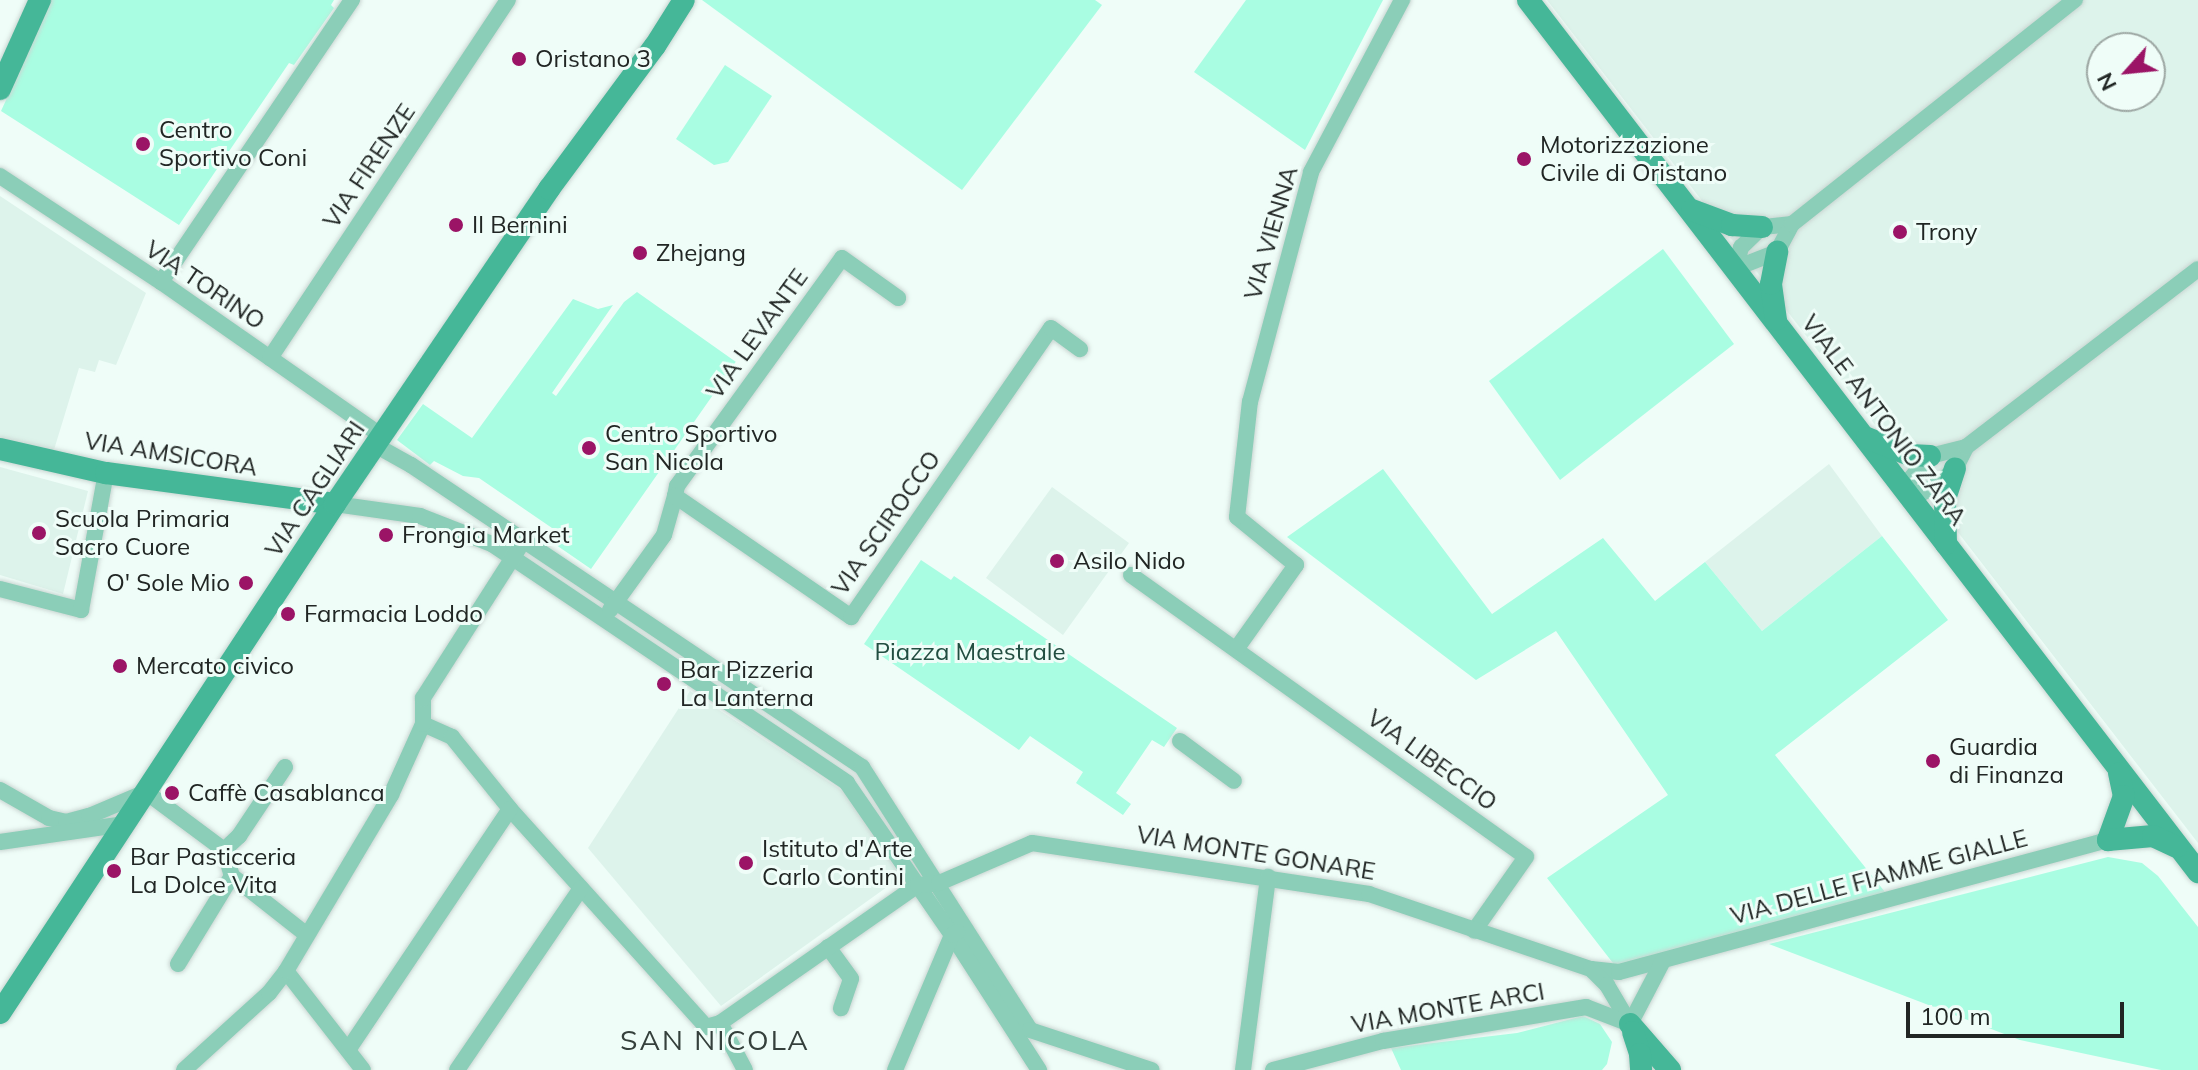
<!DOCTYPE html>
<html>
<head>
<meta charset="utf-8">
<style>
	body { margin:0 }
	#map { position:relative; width:2198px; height:1070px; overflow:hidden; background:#effdf8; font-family:Mulish,sans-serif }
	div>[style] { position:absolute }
	.built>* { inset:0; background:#ddf3eb }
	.green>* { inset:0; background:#a9fde2 }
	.roads { filter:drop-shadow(0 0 2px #cad6d2) drop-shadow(0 0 2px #cad6d2) }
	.street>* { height:16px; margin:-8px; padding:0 8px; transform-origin:8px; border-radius:8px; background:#8bceb8 }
	.secondary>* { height:22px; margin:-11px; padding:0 11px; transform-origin:11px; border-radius:11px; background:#45b798 }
	.dots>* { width:22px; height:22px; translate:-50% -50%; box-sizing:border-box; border:4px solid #effdf8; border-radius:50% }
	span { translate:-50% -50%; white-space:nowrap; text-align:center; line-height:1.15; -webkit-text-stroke:6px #effdf8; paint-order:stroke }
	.poi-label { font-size:24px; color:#212624 }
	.left { translate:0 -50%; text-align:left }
	.right { translate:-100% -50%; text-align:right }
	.street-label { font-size:24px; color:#212624 }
	.park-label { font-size:24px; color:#224e41 }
	.quarter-label { font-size:28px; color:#35403c; letter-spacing:2px }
	.north { position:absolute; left:2086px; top:32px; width:80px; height:80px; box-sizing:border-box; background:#effdf8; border:2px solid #9da7a3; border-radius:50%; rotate:243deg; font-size:22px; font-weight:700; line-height:32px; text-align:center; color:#212624 }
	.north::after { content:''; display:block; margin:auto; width:28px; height:36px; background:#9b1466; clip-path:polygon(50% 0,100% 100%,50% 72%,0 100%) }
	.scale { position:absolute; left:1906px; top:1002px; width:218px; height:36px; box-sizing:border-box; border:4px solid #212624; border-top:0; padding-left:10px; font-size:24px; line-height:28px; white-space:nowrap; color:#212624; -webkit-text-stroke:6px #effdf8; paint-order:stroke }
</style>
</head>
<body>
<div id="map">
	<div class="built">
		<i style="clip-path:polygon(evenodd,1547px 0,2198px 0,2198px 843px,1547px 0,2102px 48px,2150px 48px,2150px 96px,2102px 96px,2102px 48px)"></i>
		<i style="clip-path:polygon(0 196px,146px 293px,116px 365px,99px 360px,95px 372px,79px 368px,53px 453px,0 440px)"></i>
		<i style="clip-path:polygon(1829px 464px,1882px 536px,1762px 631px,1705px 562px)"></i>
		<i style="clip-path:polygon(0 467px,88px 491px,63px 594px,0 575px)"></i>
		<i style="clip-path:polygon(1052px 487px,1129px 543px,1063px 635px,986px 578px)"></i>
		<i style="clip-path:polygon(690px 691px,847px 794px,901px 877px,721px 1006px,588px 848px)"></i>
	</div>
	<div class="green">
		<i style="clip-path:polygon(52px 0,334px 0,331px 5px,334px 8px,294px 65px,289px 63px,179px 225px,1px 111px)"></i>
		<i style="clip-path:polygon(702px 0,1095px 0,1102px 5px,962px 190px)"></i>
		<i style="clip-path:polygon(1246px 0,1383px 0,1305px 150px,1194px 72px)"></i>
		<i style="clip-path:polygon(725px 65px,772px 96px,728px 162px,714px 165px,676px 139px)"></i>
		<i style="clip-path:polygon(1663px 249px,1734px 344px,1560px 480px,1489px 381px)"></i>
		<i style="clip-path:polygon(637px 292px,736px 362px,591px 569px,546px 538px,552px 528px,479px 478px,463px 476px,434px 461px,430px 465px,397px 440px,423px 404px,472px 438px,573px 299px,598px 309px,613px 305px,552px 393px,556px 396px,624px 302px)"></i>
		<i style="clip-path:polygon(1383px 469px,1492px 614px,1603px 538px,1655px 601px,1705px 562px,1762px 631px,1882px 536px,1948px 620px,1775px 755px,1885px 892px,1616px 967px,1547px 878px,1668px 795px,1556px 631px,1476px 680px,1287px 537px)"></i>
		<i style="clip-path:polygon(921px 560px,951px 580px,954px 576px,1177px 728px,1164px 747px,1152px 740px,1116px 793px,1131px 804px,1123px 815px,1076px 783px,1083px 772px,1030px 736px,1019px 750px,864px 644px)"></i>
		<i style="clip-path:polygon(2108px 857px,2142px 863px,2158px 876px,2198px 927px,2198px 1070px,2161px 1070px,2020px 1040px,1769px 944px)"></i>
		<i style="clip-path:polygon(1583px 1016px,1600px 1024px,1612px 1042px,1607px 1064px,1602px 1070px,1401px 1070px,1391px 1048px,1517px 1033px)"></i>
	</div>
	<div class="roads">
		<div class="street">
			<i style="left:0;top:176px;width:193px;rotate:33.4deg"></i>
			<i style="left:161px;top:282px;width:269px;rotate:34.9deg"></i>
			<i style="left:1792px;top:224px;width:30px;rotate:174deg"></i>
			<i style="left:1762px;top:227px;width:29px;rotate:136deg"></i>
			<i style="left:1741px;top:247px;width:22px;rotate:103deg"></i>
			<i style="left:1736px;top:268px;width:44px;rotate:-21.3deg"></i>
			<i style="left:1777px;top:252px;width:32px;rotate:-62deg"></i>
			<i style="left:1792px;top:224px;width:361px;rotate:-38.4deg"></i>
			<i style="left:161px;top:282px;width:341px;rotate:-55.9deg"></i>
			<i style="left:270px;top:358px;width:430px;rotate:-56.4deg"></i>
			<i style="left:375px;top:445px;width:41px;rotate:29.1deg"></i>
			<i style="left:411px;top:465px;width:543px;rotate:33.81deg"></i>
			<i style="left:862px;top:767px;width:312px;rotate:57.4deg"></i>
			<i style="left:1966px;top:447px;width:37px;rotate:166deg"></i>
			<i style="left:1930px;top:456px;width:30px;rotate:131deg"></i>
			<i style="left:1910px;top:479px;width:13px;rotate:103deg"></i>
			<i style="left:1907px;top:492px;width:15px;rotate:4deg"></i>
			<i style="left:1922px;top:493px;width:15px;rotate:-28deg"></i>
			<i style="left:1935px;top:486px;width:26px;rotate:-40deg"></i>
			<i style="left:1955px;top:469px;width:25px;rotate:-63deg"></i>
			<i style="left:1966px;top:447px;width:292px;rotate:-37.5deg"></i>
			<i style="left:675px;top:496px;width:10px;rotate:-79deg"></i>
			<i style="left:677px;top:486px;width:281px;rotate:-54.1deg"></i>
			<i style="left:842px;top:258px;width:69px;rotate:35.5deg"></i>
			<i style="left:335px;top:504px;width:86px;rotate:8deg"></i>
			<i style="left:420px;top:516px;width:77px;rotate:21.3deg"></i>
			<i style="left:492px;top:544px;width:428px;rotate:33.9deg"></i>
			<i style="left:847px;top:783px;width:185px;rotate:55.4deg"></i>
			<i style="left:952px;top:935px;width:161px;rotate:57.2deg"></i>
			<i style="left:1131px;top:575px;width:485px;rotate:35.5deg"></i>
			<i style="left:1526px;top:857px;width:90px;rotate:125.1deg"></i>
			<i style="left:0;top:589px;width:84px;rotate:14.5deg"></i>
			<i style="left:81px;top:610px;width:139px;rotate:-79.7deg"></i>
			<i style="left:610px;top:610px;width:92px;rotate:-54.2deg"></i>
			<i style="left:664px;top:535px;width:41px;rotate:-74.2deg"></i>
			<i style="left:675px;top:496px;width:214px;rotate:34.5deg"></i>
			<i style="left:851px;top:617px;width:351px;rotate:-55.3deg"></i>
			<i style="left:1051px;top:328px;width:36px;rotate:36deg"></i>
			<i style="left:1237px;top:648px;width:102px;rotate:-54.6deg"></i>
			<i style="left:1296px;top:565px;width:76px;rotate:-140.9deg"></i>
			<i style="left:1237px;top:517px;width:116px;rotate:-83.6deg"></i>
			<i style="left:1250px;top:402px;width:238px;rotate:-75.1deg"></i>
			<i style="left:1311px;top:172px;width:195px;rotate:-62.1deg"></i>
			<i style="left:423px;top:724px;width:32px;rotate:24deg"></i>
			<i style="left:452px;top:737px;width:92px;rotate:51.1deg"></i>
			<i style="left:510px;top:809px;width:293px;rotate:48deg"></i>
			<i style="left:706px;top:1027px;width:15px;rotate:-16deg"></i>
			<i style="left:720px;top:1023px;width:53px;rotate:62deg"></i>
			<i style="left:1180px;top:741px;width:67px;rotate:36.5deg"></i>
			<i style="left:0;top:790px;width:56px;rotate:29.7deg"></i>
			<i style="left:49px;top:818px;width:17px;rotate:13deg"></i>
			<i style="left:66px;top:822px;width:24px;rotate:-15deg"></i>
			<i style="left:89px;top:816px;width:62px;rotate:-22.8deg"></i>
			<i style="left:146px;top:792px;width:97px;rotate:36.6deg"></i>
			<i style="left:224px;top:850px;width:27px;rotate:73deg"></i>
			<i style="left:232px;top:876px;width:95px;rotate:38.2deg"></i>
			<i style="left:0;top:842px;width:126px;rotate:-8.2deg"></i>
			<i style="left:125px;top:824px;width:4px;rotate:-104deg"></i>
			<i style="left:224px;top:850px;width:21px;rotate:-43deg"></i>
			<i style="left:239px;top:836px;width:83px;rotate:-56.3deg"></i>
			<i style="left:828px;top:947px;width:39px;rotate:54deg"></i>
			<i style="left:851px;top:979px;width:31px;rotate:109deg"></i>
			<i style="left:178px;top:964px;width:103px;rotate:-58.5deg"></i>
			<i style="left:1591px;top:969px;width:28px;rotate:6deg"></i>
			<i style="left:1619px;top:972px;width:507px;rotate:-15.11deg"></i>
			<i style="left:286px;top:971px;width:125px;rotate:52.1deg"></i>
			<i style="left:720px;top:1023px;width:241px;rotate:-34.9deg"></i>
			<i style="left:918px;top:885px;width:21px;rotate:-5deg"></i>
			<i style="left:939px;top:883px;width:101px;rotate:-23.3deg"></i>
			<i style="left:1032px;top:843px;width:341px;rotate:8.6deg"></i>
			<i style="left:1369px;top:894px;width:234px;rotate:18.7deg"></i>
			<i style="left:1591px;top:969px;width:23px;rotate:45deg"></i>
			<i style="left:1607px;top:985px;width:45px;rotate:59.5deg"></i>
			<i style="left:1630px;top:1024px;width:71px;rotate:-62.4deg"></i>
			<i style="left:1030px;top:1030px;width:128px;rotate:18.2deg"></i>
			<i style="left:348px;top:1050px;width:290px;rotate:-56.1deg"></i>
			<i style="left:184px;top:1070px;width:115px;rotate:-42.2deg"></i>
			<i style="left:269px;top:993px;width:28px;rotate:-52deg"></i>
			<i style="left:286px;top:971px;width:205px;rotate:-59.2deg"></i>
			<i style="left:391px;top:795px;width:78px;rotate:-65.7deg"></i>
			<i style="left:423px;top:724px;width:26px;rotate:-90deg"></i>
			<i style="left:423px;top:698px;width:178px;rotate:-57.4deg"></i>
			<i style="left:457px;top:1070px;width:220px;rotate:-55.7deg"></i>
			<i style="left:895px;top:1070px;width:147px;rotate:-67.1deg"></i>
			<i style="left:952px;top:935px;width:6px;rotate:-31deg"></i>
			<i style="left:1243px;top:1070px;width:195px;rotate:-82.6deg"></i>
			<i style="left:1273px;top:1070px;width:114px;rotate:-14.8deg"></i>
			<i style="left:1383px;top:1041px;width:206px;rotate:-9.5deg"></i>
			<i style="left:1586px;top:1007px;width:47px;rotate:21.1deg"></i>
		</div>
		<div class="secondary">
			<i style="left:1528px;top:0;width:1100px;rotate:52.46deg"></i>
			<i style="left:0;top:89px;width:98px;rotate:-65.8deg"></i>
			<i style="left:1692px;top:210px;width:43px;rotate:20.6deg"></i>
			<i style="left:1732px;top:225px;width:30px;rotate:4deg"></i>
			<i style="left:1776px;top:320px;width:36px;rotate:-98deg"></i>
			<i style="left:1771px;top:284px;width:33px;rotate:-79deg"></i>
			<i style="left:1867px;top:438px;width:46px;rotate:21.6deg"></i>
			<i style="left:1910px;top:455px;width:20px;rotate:3deg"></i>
			<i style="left:0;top:449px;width:109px;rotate:12.8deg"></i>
			<i style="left:106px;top:473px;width:231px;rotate:7.7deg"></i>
			<i style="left:1946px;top:544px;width:45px;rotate:-91.3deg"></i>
			<i style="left:1945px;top:499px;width:32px;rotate:-72deg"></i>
			<i style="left:2119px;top:773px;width:24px;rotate:78deg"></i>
			<i style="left:2124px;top:796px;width:47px;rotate:110deg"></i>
			<i style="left:2108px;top:840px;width:45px;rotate:-5.1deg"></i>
			<i style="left:2153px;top:836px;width:26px;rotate:25deg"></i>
			<i style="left:0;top:1013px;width:609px;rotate:-56.65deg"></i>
			<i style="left:335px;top:504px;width:381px;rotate:-55.8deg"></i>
			<i style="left:549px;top:189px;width:178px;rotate:-53.5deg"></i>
			<i style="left:655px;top:46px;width:54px;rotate:-57.8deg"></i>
			<i style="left:1630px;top:1024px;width:61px;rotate:49deg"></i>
			<i style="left:1633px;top:1032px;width:23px;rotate:72deg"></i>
			<i style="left:1640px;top:1054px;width:16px;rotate:86deg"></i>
		</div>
	</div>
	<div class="dots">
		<i style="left:519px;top:59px;background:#9b1466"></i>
		<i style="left:143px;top:144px;background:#9b1466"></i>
		<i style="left:1524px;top:159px;background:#9b1466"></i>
		<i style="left:456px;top:225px;background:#9b1466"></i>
		<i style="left:1900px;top:232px;background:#9b1466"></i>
		<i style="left:640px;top:253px;background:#9b1466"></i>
		<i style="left:589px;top:448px;background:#9b1466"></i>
		<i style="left:39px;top:533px;background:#9b1466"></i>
		<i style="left:386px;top:535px;background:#9b1466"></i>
		<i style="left:1057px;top:561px;background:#9b1466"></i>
		<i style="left:246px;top:583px;background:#9b1466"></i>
		<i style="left:288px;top:614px;background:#9b1466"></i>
		<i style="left:120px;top:666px;background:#9b1466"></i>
		<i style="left:664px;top:684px;background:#9b1466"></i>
		<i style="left:1933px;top:761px;background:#9b1466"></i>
		<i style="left:172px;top:793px;background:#9b1466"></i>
		<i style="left:746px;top:863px;background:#9b1466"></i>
		<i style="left:114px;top:871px;background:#9b1466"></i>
	</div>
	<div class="poi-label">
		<span class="left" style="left:535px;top:59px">Oristano 3</span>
		<span class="left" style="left:159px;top:144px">Centro<br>Sportivo Coni</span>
		<span class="left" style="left:1540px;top:159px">Motorizzazione<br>Civile di Oristano</span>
		<span class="left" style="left:472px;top:225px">Il Bernini</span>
		<span class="left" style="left:1916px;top:232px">Trony</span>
		<span class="left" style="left:656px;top:253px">Zhejang</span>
		<span class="left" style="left:605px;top:448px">Centro Sportivo<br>San Nicola</span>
		<span class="left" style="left:55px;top:533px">Scuola Primaria<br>Sacro Cuore</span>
		<span class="left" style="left:402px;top:535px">Frongia Market</span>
		<span class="left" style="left:1073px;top:561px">Asilo Nido</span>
		<span class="right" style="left:230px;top:583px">O' Sole Mio</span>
		<span class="left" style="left:304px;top:614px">Farmacia Loddo</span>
		<span class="left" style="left:136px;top:666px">Mercato civico</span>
		<span class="left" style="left:680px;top:684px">Bar Pizzeria<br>La Lanterna</span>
		<span class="left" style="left:1949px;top:761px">Guardia<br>di Finanza</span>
		<span class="left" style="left:188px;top:793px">Caffè Casablanca</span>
		<span class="left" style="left:762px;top:863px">Istituto d'Arte<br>Carlo Contini</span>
		<span class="left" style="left:130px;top:871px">Bar Pasticceria<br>La Dolce Vita</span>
	</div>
	<div class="street-label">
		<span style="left:369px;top:166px;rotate:-56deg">VIA FIRENZE</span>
		<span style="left:1271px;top:233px;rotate:-74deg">VIA VIENNA</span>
		<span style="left:205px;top:285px;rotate:34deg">VIA TORINO</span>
		<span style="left:757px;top:334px;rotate:-54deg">VIA LEVANTE</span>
		<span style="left:1884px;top:420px;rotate:53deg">VIALE ANTONIO ZARA</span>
		<span style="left:171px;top:454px;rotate:9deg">VIA AMSICORA</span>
		<span style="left:315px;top:489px;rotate:-56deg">VIA CAGLIARI</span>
		<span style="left:886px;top:523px;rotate:-55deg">VIA SCIROCCO</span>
		<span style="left:1432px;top:760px;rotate:36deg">VIA LIBECCIO</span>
		<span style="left:1256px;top:853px;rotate:9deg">VIA MONTE GONARE</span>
		<span style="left:1879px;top:877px;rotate:-15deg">VIA DELLE FIAMME GIALLE</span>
		<span style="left:1448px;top:1008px;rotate:-10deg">VIA MONTE ARCI</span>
	</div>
	<div class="park-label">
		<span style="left:970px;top:652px">Piazza Maestrale</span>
	</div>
	<div class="quarter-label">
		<span style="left:715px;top:1040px">SAN NICOLA</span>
	</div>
	<div class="north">N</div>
	<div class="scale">100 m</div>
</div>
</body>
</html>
